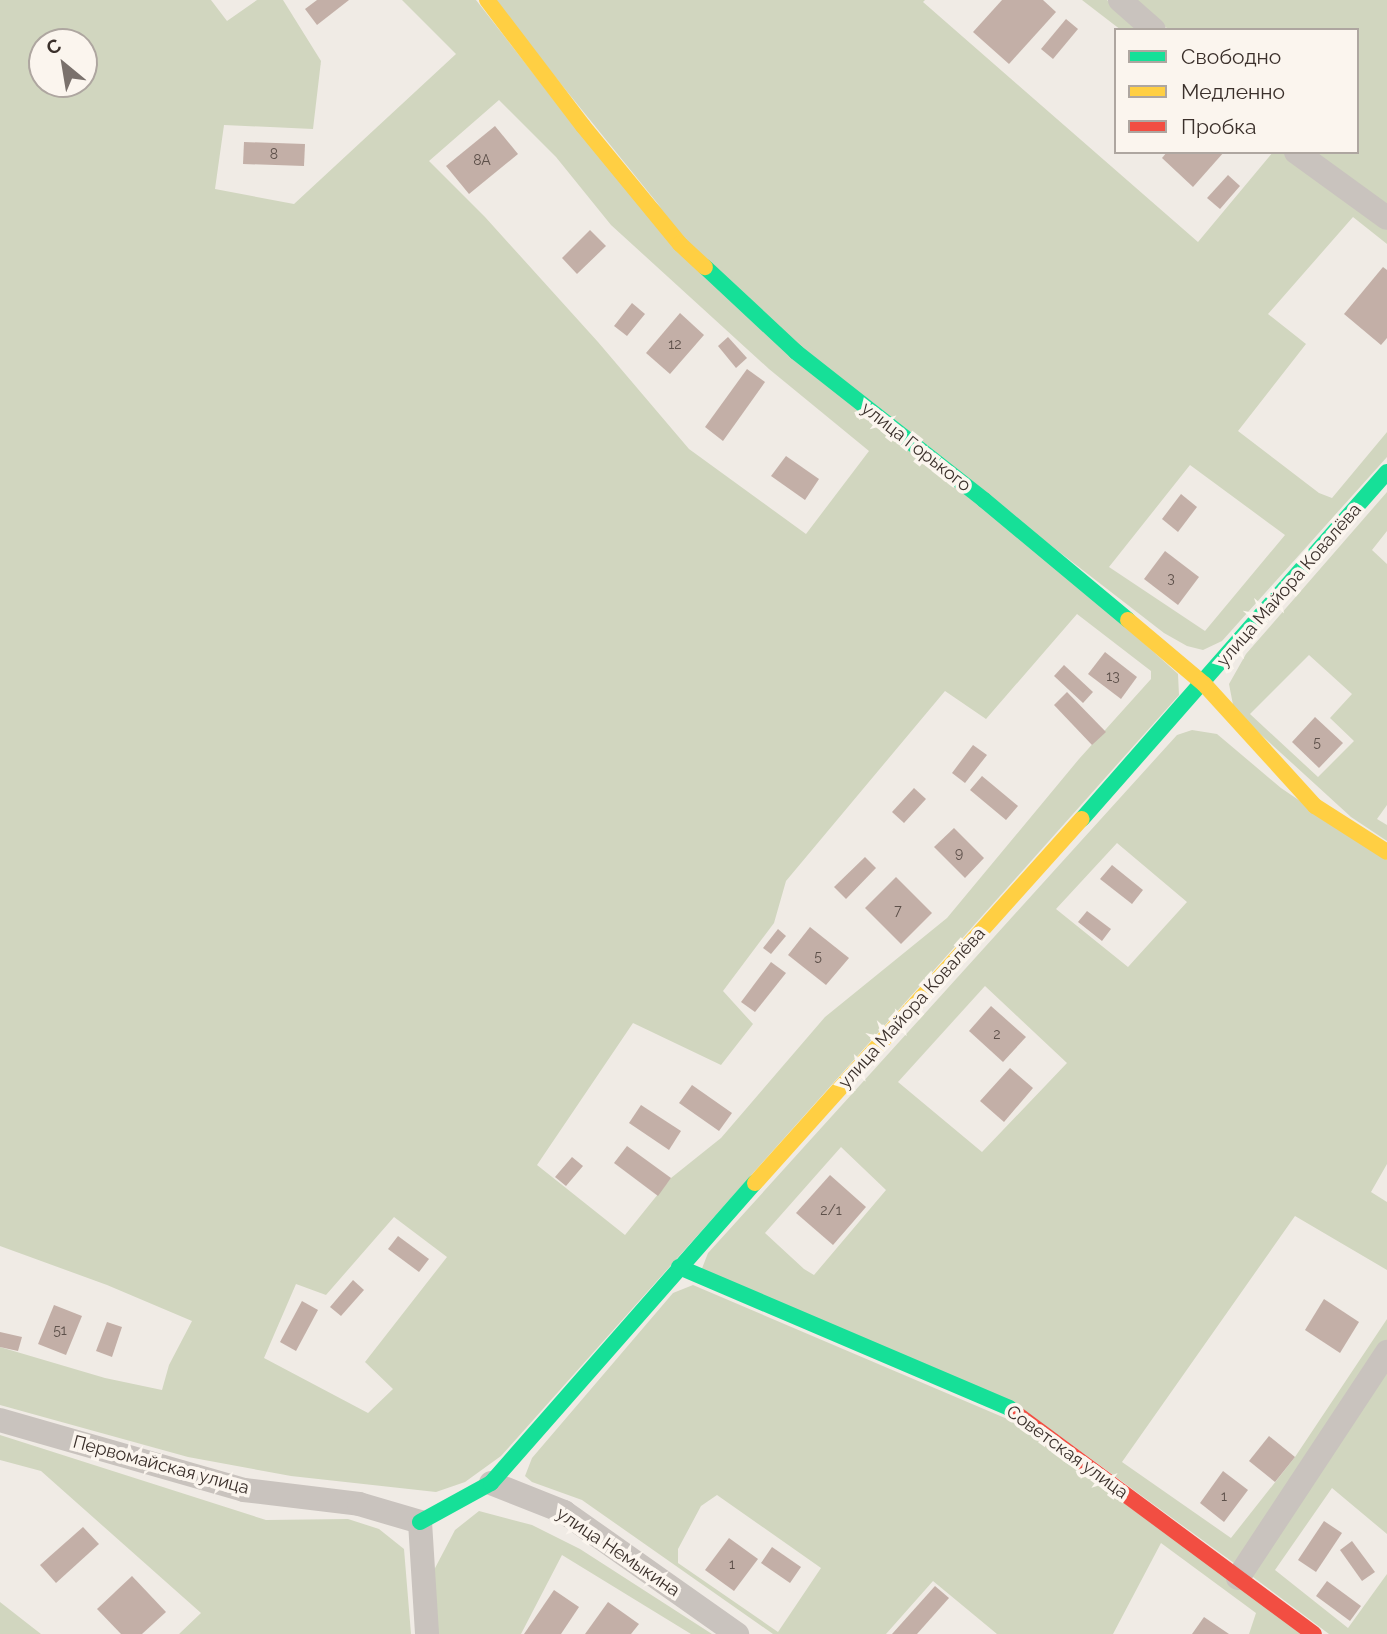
<!DOCTYPE html>
<html>
<head>
<meta charset="utf-8">
<style>
	body { margin:0 }
	#map { position:relative; width:1387px; height:1634px; overflow:hidden; background:#f0ebe5; font-family:Raleway,sans-serif }
	div>[style] { position:absolute }
	.green>* { inset:0; background:#d1d6bf }
	.building>* { inset:0; background:#c3afa7 }
	.street>* { height:24px; margin:-12px; padding:0 12px; transform-origin:12px; border-radius:12px; background:#c9c3be }
	.fast>* { height:16px; margin:-8px; padding:0 8px; transform-origin:8px; border-radius:8px; background:#16e098 }
	.slow>* { height:16px; margin:-8px; padding:0 8px; transform-origin:8px; border-radius:8px; background:#ffcf43 }
	.jam>* { height:16px; margin:-8px; padding:0 8px; transform-origin:8px; border-radius:8px; background:#f24e42 }
	span { translate:-50% -50%; white-space:nowrap; text-align:center; line-height:1.15; -webkit-text-stroke:7px #fbf5ee; paint-order:stroke }
	.number-label { font-size:14px; color:#5d504a }
	.number-label span { -webkit-text-stroke-width:0 }
	.street-label { font-size:18px; color:#3b302b }
	.legend { position:absolute; left:1114px; top:28px; width:245px; height:126px; box-sizing:border-box; background:#fbf5ee; border:2px solid #aea6a0; margin:0; padding:9px 12px; list-style:none; font-size:21px; color:#3b302b }
	.legend li { display:flex; align-items:center; gap:14px; height:35px }
	.legend b { width:35px; border:2px solid #aea6a0 }
	.north { position:absolute; left:28px; top:28px; width:70px; height:70px; box-sizing:border-box; background:#fbf5ee; border:2px solid #aea6a0; border-radius:50%; rotate:330deg; font-size:19px; font-weight:700; line-height:28px; text-align:center; color:#3b302b }
	.north::after { content:''; display:block; margin:auto; width:24px; height:32px; background:#7a716c; clip-path:polygon(50% 0,100% 100%,50% 72%,0 100%) }
</style>
</head>
<body>
<div id="map">
	<div class="green">
		<i style="clip-path:polygon(evenodd,0 0,211px 0,227px 21px,257px 0,283px 0,321px 61px,313px 129px,224px 125px,215px 189px,294px 204px,456px 54px,402px 0,476px 0,582px 136px,1178px 674px,1179px 695px,501px 1456px,465px 1482px,436px 1492px,291px 1476px,188px 1457px,0 1405px,0 1347px,105px 1378px,162px 1390px,169px 1365px,192px 1321px,107px 1285px,0 1246px,0 0,42px 42px,84px 42px,84px 84px,42px 84px,42px 42px,0 0,499px 100px,556px 157px,611px 225px,769px 369px,869px 451px,806px 534px,689px 449px,598px 342px,485px 217px,429px 161px,499px 100px,0 0,1077px 614px,1151px 671px,1151px 679px,1079px 759px,947px 918px,825px 1017px,721px 1138px,671px 1178px,625px 1235px,537px 1165px,633px 1023px,721px 1065px,753px 1024px,723px 991px,774px 923px,786px 881px,945px 691px,986px 719px,1077px 614px,0 0,394px 1217px,447px 1257px,365px 1362px,393px 1389px,368px 1413px,264px 1358px,296px 1284px,326px 1295px,394px 1217px)"></i>
		<i style="clip-path:polygon(evenodd,493px 0,925px 0,923px 2px,1198px 242px,1273px 152px,1283px 152px,1387px 227px,1387px 244px,1353px 217px,1268px 314px,1306px 344px,1238px 431px,1319px 493px,1332px 498px,1387px 432px,1387px 457px,1222px 641px,1203px 650px,1187px 646px,1164px 633px,908px 435px,679px 230px,493px 0,1190px 465px,1285px 535px,1205px 631px,1109px 567px,1190px 465px)"></i>
		<i style="clip-path:polygon(1082px 0,1107px 0,1141px 30px,1121px 30px)"></i>
		<i style="clip-path:polygon(1135px 0,1387px 0,1387px 207px,1314px 152px,1357px 152px,1357px 30px,1169px 30px)"></i>
		<i style="clip-path:polygon(evenodd,1387px 492px,1387px 531px,1372px 550px,1387px 564px,1387px 805px,1377px 819px,1387px 825px,1387px 841px,1351px 817px,1234px 710px,1229px 684px,1246px 654px,1387px 492px,1309px 655px,1352px 694px,1330px 718px,1354px 741px,1318px 777px,1250px 714px,1309px 655px)"></i>
		<i style="clip-path:polygon(evenodd,1192px 730px,1217px 734px,1281px 788px,1387px 860px,1387px 1164px,1371px 1192px,1387px 1202px,1387px 1270px,1295px 1216px,1122px 1462px,1231px 1538px,1295px 1457px,1387px 1319px,1387px 1340px,1238px 1566px,1061px 1437px,701px 1271px,708px 1253px,1177px 735px,1192px 730px,1117px 843px,1187px 902px,1128px 967px,1056px 909px,1117px 843px,1192px 730px,985px 986px,1067px 1063px,982px 1152px,898px 1082px,985px 986px,1192px 730px,841px 1147px,886px 1190px,814px 1275px,804px 1269px,765px 1233px,841px 1147px)"></i>
		<i style="clip-path:polygon(evenodd,693px 1285px,1012px 1421px,1303px 1634px,1249px 1634px,1256px 1613px,1161px 1543px,1113px 1634px,997px 1634px,933px 1581px,886px 1634px,773px 1634px,582px 1500px,532px 1482px,525px 1476px,532px 1458px,673px 1293px,693px 1285px,717px 1495px,821px 1568px,778px 1632px,678px 1563px,678px 1549px,701px 1506px,717px 1495px)"></i>
		<i style="clip-path:polygon(1387px 1364px,1387px 1534px,1332px 1488px,1275px 1570px,1348px 1628px,1387px 1574px,1387px 1634px,1329px 1634px,1249px 1574px)"></i>
		<i style="clip-path:polygon(0 1435px,266px 1520px,348px 1519px,379px 1529px,404px 1549px,411px 1634px,179px 1634px,201px 1613px,41px 1471px,0 1460px)"></i>
		<i style="clip-path:polygon(479px 1511px,532px 1525px,580px 1549px,712px 1634px,691px 1634px,562px 1555px,521px 1634px,434px 1634px,434px 1570px,455px 1530px)"></i>
		<i style="clip-path:polygon(0 1602px,23px 1620px,41px 1634px,0 1634px)"></i>
	</div>
	<div class="building">
		<i style="clip-path:polygon(317px 0,349px 0,317px 25px,305px 9px)"></i>
		<i style="clip-path:polygon(1002px 0,1043px 0,1056px 12px,1009px 64px,973px 32px)"></i>
		<i style="clip-path:polygon(1066px 19px,1078px 29px,1053px 59px,1041px 49px)"></i>
		<i style="clip-path:polygon(495px 126px,518px 154px,469px 194px,446px 166px)"></i>
		<i style="clip-path:polygon(244px 142px,305px 144px,304px 166px,243px 164px)"></i>
		<i style="clip-path:polygon(1167px 152px,1224px 152px,1193px 187px,1162px 158px)"></i>
		<i style="clip-path:polygon(1228px 175px,1240px 186px,1220px 209px,1207px 198px)"></i>
		<i style="clip-path:polygon(590px 230px,606px 246px,577px 274px,562px 258px)"></i>
		<i style="clip-path:polygon(1383px 267px,1387px 270px,1387px 338px,1381px 345px,1344px 314px)"></i>
		<i style="clip-path:polygon(632px 303px,645px 314px,627px 336px,614px 326px)"></i>
		<i style="clip-path:polygon(680px 313px,704px 335px,670px 374px,646px 353px)"></i>
		<i style="clip-path:polygon(728px 337px,747px 358px,736px 368px,718px 346px)"></i>
		<i style="clip-path:polygon(747px 369px,765px 382px,723px 441px,705px 427px)"></i>
		<i style="clip-path:polygon(786px 456px,819px 479px,805px 500px,771px 476px)"></i>
		<i style="clip-path:polygon(1181px 494px,1197px 507px,1178px 532px,1162px 519px)"></i>
		<i style="clip-path:polygon(1165px 551px,1199px 577px,1178px 605px,1144px 579px)"></i>
		<i style="clip-path:polygon(1105px 652px,1137px 677px,1121px 699px,1088px 674px)"></i>
		<i style="clip-path:polygon(1064px 665px,1093px 692px,1083px 703px,1054px 676px)"></i>
		<i style="clip-path:polygon(1067px 692px,1106px 732px,1092px 745px,1054px 705px)"></i>
		<i style="clip-path:polygon(1315px 717px,1343px 743px,1319px 768px,1292px 742px)"></i>
		<i style="clip-path:polygon(973px 745px,987px 755px,965px 783px,952px 773px)"></i>
		<i style="clip-path:polygon(982px 776px,1018px 806px,1006px 820px,970px 790px)"></i>
		<i style="clip-path:polygon(914px 788px,926px 799px,904px 823px,892px 812px)"></i>
		<i style="clip-path:polygon(954px 828px,984px 858px,965px 878px,934px 847px)"></i>
		<i style="clip-path:polygon(865px 857px,876px 868px,846px 899px,834px 887px)"></i>
		<i style="clip-path:polygon(1112px 865px,1143px 890px,1132px 904px,1100px 879px)"></i>
		<i style="clip-path:polygon(896px 877px,932px 913px,901px 944px,865px 908px)"></i>
		<i style="clip-path:polygon(1087px 911px,1111px 929px,1102px 941px,1078px 922px)"></i>
		<i style="clip-path:polygon(810px 927px,849px 958px,826px 985px,788px 955px)"></i>
		<i style="clip-path:polygon(778px 929px,786px 936px,771px 954px,763px 948px)"></i>
		<i style="clip-path:polygon(771px 962px,786px 973px,755px 1012px,741px 1002px)"></i>
		<i style="clip-path:polygon(991px 1006px,1026px 1037px,1003px 1062px,969px 1031px)"></i>
		<i style="clip-path:polygon(1010px 1068px,1033px 1088px,1004px 1122px,980px 1101px)"></i>
		<i style="clip-path:polygon(692px 1085px,732px 1113px,719px 1131px,679px 1103px)"></i>
		<i style="clip-path:polygon(641px 1105px,681px 1131px,669px 1150px,629px 1123px)"></i>
		<i style="clip-path:polygon(627px 1146px,671px 1178px,658px 1196px,614px 1163px)"></i>
		<i style="clip-path:polygon(572px 1157px,583px 1166px,566px 1186px,555px 1177px)"></i>
		<i style="clip-path:polygon(830px 1175px,866px 1207px,833px 1245px,796px 1213px)"></i>
		<i style="clip-path:polygon(398px 1236px,429px 1259px,419px 1272px,388px 1249px)"></i>
		<i style="clip-path:polygon(353px 1280px,364px 1290px,341px 1316px,330px 1307px)"></i>
		<i style="clip-path:polygon(1324px 1299px,1359px 1322px,1340px 1353px,1305px 1330px)"></i>
		<i style="clip-path:polygon(302px 1301px,318px 1310px,296px 1351px,280px 1342px)"></i>
		<i style="clip-path:polygon(54px 1305px,82px 1316px,66px 1355px,38px 1344px)"></i>
		<i style="clip-path:polygon(107px 1322px,122px 1327px,112px 1357px,96px 1351px)"></i>
		<i style="clip-path:polygon(0 1332px,22px 1337px,18px 1351px,0 1347px)"></i>
		<i style="clip-path:polygon(1269px 1436px,1295px 1457px,1275px 1482px,1249px 1461px)"></i>
		<i style="clip-path:polygon(1223px 1471px,1248px 1490px,1224px 1522px,1200px 1503px)"></i>
		<i style="clip-path:polygon(1324px 1521px,1342px 1533px,1316px 1572px,1298px 1560px)"></i>
		<i style="clip-path:polygon(83px 1527px,99px 1544px,56px 1583px,40px 1565px)"></i>
		<i style="clip-path:polygon(729px 1538px,758px 1559px,734px 1591px,705px 1570px)"></i>
		<i style="clip-path:polygon(1352px 1541px,1375px 1572px,1362px 1581px,1340px 1550px)"></i>
		<i style="clip-path:polygon(772px 1547px,801px 1567px,790px 1583px,761px 1563px)"></i>
		<i style="clip-path:polygon(132px 1576px,166px 1612px,142px 1634px,121px 1634px,97px 1609px)"></i>
		<i style="clip-path:polygon(1327px 1581px,1361px 1606px,1350px 1621px,1316px 1596px)"></i>
		<i style="clip-path:polygon(935px 1586px,949px 1598px,917px 1634px,892px 1634px)"></i>
		<i style="clip-path:polygon(554px 1590px,579px 1607px,561px 1634px,524px 1634px)"></i>
		<i style="clip-path:polygon(608px 1602px,639px 1624px,631px 1634px,585px 1634px)"></i>
		<i style="clip-path:polygon(1204px 1617px,1229px 1634px,1192px 1634px)"></i>
	</div>
	<div class="street">
		<i style="left:1120px;top:0;width:45px;rotate:41.4deg"></i>
		<i style="left:1296px;top:152px;width:112px;rotate:36deg"></i>
		<i style="left:0;top:1420px;width:254px;rotate:16deg"></i>
		<i style="left:244px;top:1490px;width:116px;rotate:6.9deg"></i>
		<i style="left:359px;top:1504px;width:64px;rotate:16.4deg"></i>
		<i style="left:420px;top:1522px;width:112px;rotate:86.4deg"></i>
		<i style="left:491px;top:1483px;width:79px;rotate:21.7deg"></i>
		<i style="left:564px;top:1512px;width:212px;rotate:35.2deg"></i>
		<i style="left:1238px;top:1578px;width:271px;rotate:-56.6deg"></i>
	</div>
	<div class="fast">
		<i style="left:705px;top:267px;width:125px;rotate:43deg"></i>
		<i style="left:796px;top:352px;width:239px;rotate:38.2deg"></i>
		<i style="left:984px;top:500px;width:187px;rotate:39.8deg"></i>
		<i style="left:1082px;top:819px;width:462px;rotate:-48.7deg"></i>
		<i style="left:679px;top:1267px;width:359px;rotate:23.1deg"></i>
		<i style="left:1009px;top:1408px;width:11px;rotate:38deg"></i>
		<i style="left:420px;top:1522px;width:81px;rotate:-28.8deg"></i>
		<i style="left:491px;top:1483px;width:400px;rotate:-48.7deg"></i>
	</div>
	<div class="slow">
		<i style="left:487px;top:0;width:158px;rotate:52.7deg"></i>
		<i style="left:583px;top:126px;width:153px;rotate:50.6deg"></i>
		<i style="left:680px;top:244px;width:34px;rotate:43deg"></i>
		<i style="left:1128px;top:620px;width:99px;rotate:40.1deg"></i>
		<i style="left:1204px;top:684px;width:165px;rotate:47.7deg"></i>
		<i style="left:1315px;top:806px;width:85px;rotate:32.6deg"></i>
		<i style="left:755px;top:1183px;width:489px;rotate:-48.1deg"></i>
	</div>
	<div class="jam">
		<i style="left:1018px;top:1415px;width:368px;rotate:36.5deg"></i>
	</div>
	<div class="number-label">
		<span style="left:274px;top:154px">8</span>
		<span style="left:482px;top:160px">8А</span>
		<span style="left:675px;top:344px">12</span>
		<span style="left:1171px;top:578px">3</span>
		<span style="left:1113px;top:676px">13</span>
		<span style="left:1317px;top:742px">5</span>
		<span style="left:959px;top:853px">9</span>
		<span style="left:898px;top:910px">7</span>
		<span style="left:818px;top:956px">5</span>
		<span style="left:997px;top:1034px">2</span>
		<span style="left:831px;top:1210px">2/1</span>
		<span style="left:60px;top:1330px">51</span>
		<span style="left:1224px;top:1496px">1</span>
		<span style="left:732px;top:1564px">1</span>
	</div>
	<div class="street-label">
		<span style="left:916px;top:447px;rotate:38deg">улица Горького</span>
		<span style="left:1289px;top:585px;rotate:-49deg">улица Майора Ковалёва</span>
		<span style="left:912px;top:1008px;rotate:-48deg">улица Майора Ковалёва</span>
		<span style="left:1067px;top:1452px;rotate:36deg">Советская улица</span>
		<span style="left:161px;top:1465px;rotate:15deg">Первомайская улица</span>
		<span style="left:618px;top:1552px;rotate:34deg">улица Немыкина</span>
	</div>
	<ul class="legend">
	<li><b style="height:9px;background:#16e098"></b>Свободно</li>
	<li><b style="height:9px;background:#ffcf43"></b>Медленно</li>
	<li><b style="height:9px;background:#f24e42"></b>Пробка</li>
	</ul>
	<div class="north">С</div>
</div>
</body>
</html>
